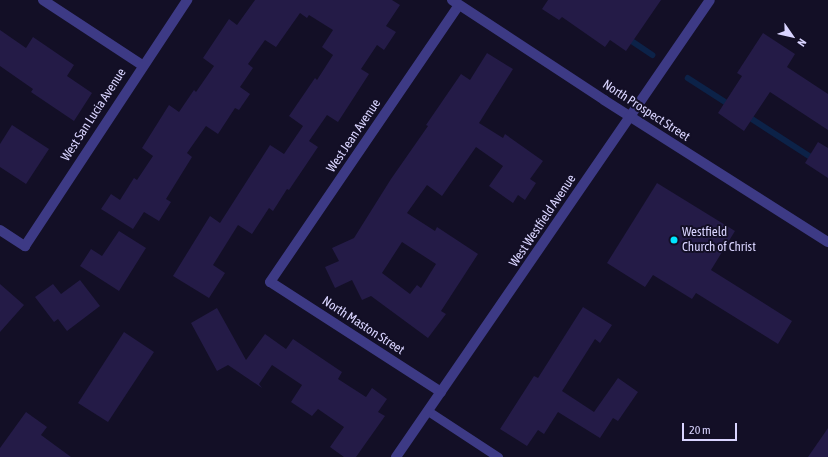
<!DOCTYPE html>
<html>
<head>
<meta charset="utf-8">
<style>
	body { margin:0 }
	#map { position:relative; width:828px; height:457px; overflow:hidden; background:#130f26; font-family:"Asap Condensed",sans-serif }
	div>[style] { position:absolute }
	.stream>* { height:5.5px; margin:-2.75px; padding:0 2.75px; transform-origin:2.75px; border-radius:2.75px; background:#0c2248 }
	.building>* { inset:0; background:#241b47 }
	.service>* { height:9px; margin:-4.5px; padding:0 4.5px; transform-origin:4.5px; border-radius:4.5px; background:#3d3a85 }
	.minor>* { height:10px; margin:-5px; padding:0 5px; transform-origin:5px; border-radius:5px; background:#3d3a85 }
	.tertiary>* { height:10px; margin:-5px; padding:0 5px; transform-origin:5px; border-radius:5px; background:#3d3a85 }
	.dots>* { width:11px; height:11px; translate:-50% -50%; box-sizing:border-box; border:2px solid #130f26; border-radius:50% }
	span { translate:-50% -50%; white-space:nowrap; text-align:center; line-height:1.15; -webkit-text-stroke:4px #130f26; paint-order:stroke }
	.street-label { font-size:13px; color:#d9d4ff }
	.poi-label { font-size:13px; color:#d9d4ff }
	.left { translate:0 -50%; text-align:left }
	.north { position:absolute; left:772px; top:16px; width:40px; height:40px; -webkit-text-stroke:3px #130f26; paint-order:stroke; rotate:124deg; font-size:11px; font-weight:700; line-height:16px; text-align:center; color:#d9d4ff }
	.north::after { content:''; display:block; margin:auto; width:14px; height:18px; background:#d9d4ff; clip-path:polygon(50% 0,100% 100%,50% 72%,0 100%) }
	.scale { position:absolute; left:682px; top:423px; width:55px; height:18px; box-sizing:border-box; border:2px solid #d9d4ff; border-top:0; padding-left:5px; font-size:12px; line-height:14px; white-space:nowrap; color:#d9d4ff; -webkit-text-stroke:3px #130f26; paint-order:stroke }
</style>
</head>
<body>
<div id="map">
	<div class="stream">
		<i style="left:626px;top:37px;width:32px;rotate:34deg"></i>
		<i style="left:688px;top:78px;width:50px;rotate:32.7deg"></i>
		<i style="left:746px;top:115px;width:81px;rotate:32.9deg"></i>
	</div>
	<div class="building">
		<i style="clip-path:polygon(255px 0,392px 0,400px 5px,386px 26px,396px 32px,384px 50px,377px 45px,361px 69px,369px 74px,338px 122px,327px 115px,309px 141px,318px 147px,289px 190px,287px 189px,273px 211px,269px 208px,252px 234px,238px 225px,213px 265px,225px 273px,209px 298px,173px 276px,210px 216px,220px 223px,270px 145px,284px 154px,303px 126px,289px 116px,315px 78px,317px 80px,333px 55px,322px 47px,333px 30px,309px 15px,307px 18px,300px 13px,276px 47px,265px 40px,248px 64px,253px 68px,240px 87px,250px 94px,239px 110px,235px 108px,218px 134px,206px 126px,187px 153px,192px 157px,166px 199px,171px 202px,159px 221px,144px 212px,133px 229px,101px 209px,111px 194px,120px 200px,134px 178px,137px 180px,153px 156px,142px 148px,169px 105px,179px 112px,194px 90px,196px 92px,214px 66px,203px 58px,229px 19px,237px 25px)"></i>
		<i style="clip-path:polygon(548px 0,661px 0,626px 51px,610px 40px,605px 47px,562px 17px,559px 20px,542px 9px)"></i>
		<i style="clip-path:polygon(0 30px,26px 48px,33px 37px,74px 65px,67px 76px,92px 93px,74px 121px,31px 92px,33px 89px,0 66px)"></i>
		<i style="clip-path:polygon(763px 33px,795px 54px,787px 67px,828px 94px,828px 130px,770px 92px,744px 131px,718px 113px,742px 76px,737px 73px)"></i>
		<i style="clip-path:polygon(evenodd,487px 53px,513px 69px,479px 123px,503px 138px,505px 134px,543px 161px,530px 179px,536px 183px,525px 200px,518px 195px,513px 203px,489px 186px,503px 166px,476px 147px,442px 196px,427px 185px,407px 213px,435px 231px,437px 227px,478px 254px,441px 311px,446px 314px,428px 338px,371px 296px,362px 300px,352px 280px,335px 288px,325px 267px,339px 261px,332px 248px,354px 238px,391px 179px,428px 126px,426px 125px,461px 74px,470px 80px,487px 53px,402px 242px,436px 264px,421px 288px,417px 285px,410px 294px,382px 273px,402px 242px)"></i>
		<i style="clip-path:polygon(12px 125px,49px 149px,26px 184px,0 167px,0 144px)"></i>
		<i style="clip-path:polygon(818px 142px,828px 148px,828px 178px,805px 163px)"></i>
		<i style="clip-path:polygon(657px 183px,735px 231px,711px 270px,792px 321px,778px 344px,696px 293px,692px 299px,653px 275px,645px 287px,607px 263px)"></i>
		<i style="clip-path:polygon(119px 231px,146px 248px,119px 291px,80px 266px,91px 249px,102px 256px)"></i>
		<i style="clip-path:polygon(80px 280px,100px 306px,67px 331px,58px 319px,54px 322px,35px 297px,53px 284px,61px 294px)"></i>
		<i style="clip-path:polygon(0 284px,24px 305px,0 332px)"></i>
		<i style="clip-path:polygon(583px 307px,612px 325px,600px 343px,595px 339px,562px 391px,594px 412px,618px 378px,638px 392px,618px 421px,613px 418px,600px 438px,558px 412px,544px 434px,538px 430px,527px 446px,500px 429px,534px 376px,538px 378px)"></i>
		<i style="clip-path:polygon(217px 308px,246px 360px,265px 334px,286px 349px,293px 339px,342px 372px,338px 379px,366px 397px,372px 388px,387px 399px,378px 412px,385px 416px,356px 457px,344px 457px,330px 447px,344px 427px,318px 409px,312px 416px,291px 402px,302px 385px,272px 365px,259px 384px,262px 388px,228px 365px,217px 371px,191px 323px)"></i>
		<i style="clip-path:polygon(124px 332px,154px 352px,108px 422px,78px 403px)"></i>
		<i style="clip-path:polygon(26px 412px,47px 427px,41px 435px,71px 457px,0 457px,0 448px)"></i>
		<i style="clip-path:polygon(828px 428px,828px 457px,808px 457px)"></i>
	</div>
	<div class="service">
		<i style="left:428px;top:411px;width:84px;rotate:33.3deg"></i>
	</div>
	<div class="minor">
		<i style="left:43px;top:0;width:118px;rotate:33.3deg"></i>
		<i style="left:0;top:230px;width:30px;rotate:33deg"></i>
		<i style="left:25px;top:246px;width:295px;rotate:-56.6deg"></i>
		<i style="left:441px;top:392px;width:203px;rotate:-147.2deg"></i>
		<i style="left:270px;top:282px;width:335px;rotate:-55.7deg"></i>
	</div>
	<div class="tertiary">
		<i style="left:452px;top:0;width:182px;rotate:33.3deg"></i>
		<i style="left:604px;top:100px;width:265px;rotate:32.4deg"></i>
		<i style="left:396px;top:457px;width:554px;rotate:-55.51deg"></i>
	</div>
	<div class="dots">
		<i style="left:674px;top:240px;background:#00e5ff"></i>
	</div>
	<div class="street-label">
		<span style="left:646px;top:111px;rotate:33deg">North Prospect Street</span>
		<span style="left:94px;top:115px;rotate:-57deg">West San Lucia Avenue</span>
		<span style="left:354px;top:136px;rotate:-56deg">West Jean Avenue</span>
		<span style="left:543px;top:221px;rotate:-56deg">West Westfield Avenue</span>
		<span style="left:363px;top:326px;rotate:33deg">North Maston Street</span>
	</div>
	<div class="poi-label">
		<span class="left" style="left:682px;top:240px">Westfield<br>Church of Christ</span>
	</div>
	<div class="north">N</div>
	<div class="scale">20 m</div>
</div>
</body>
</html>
